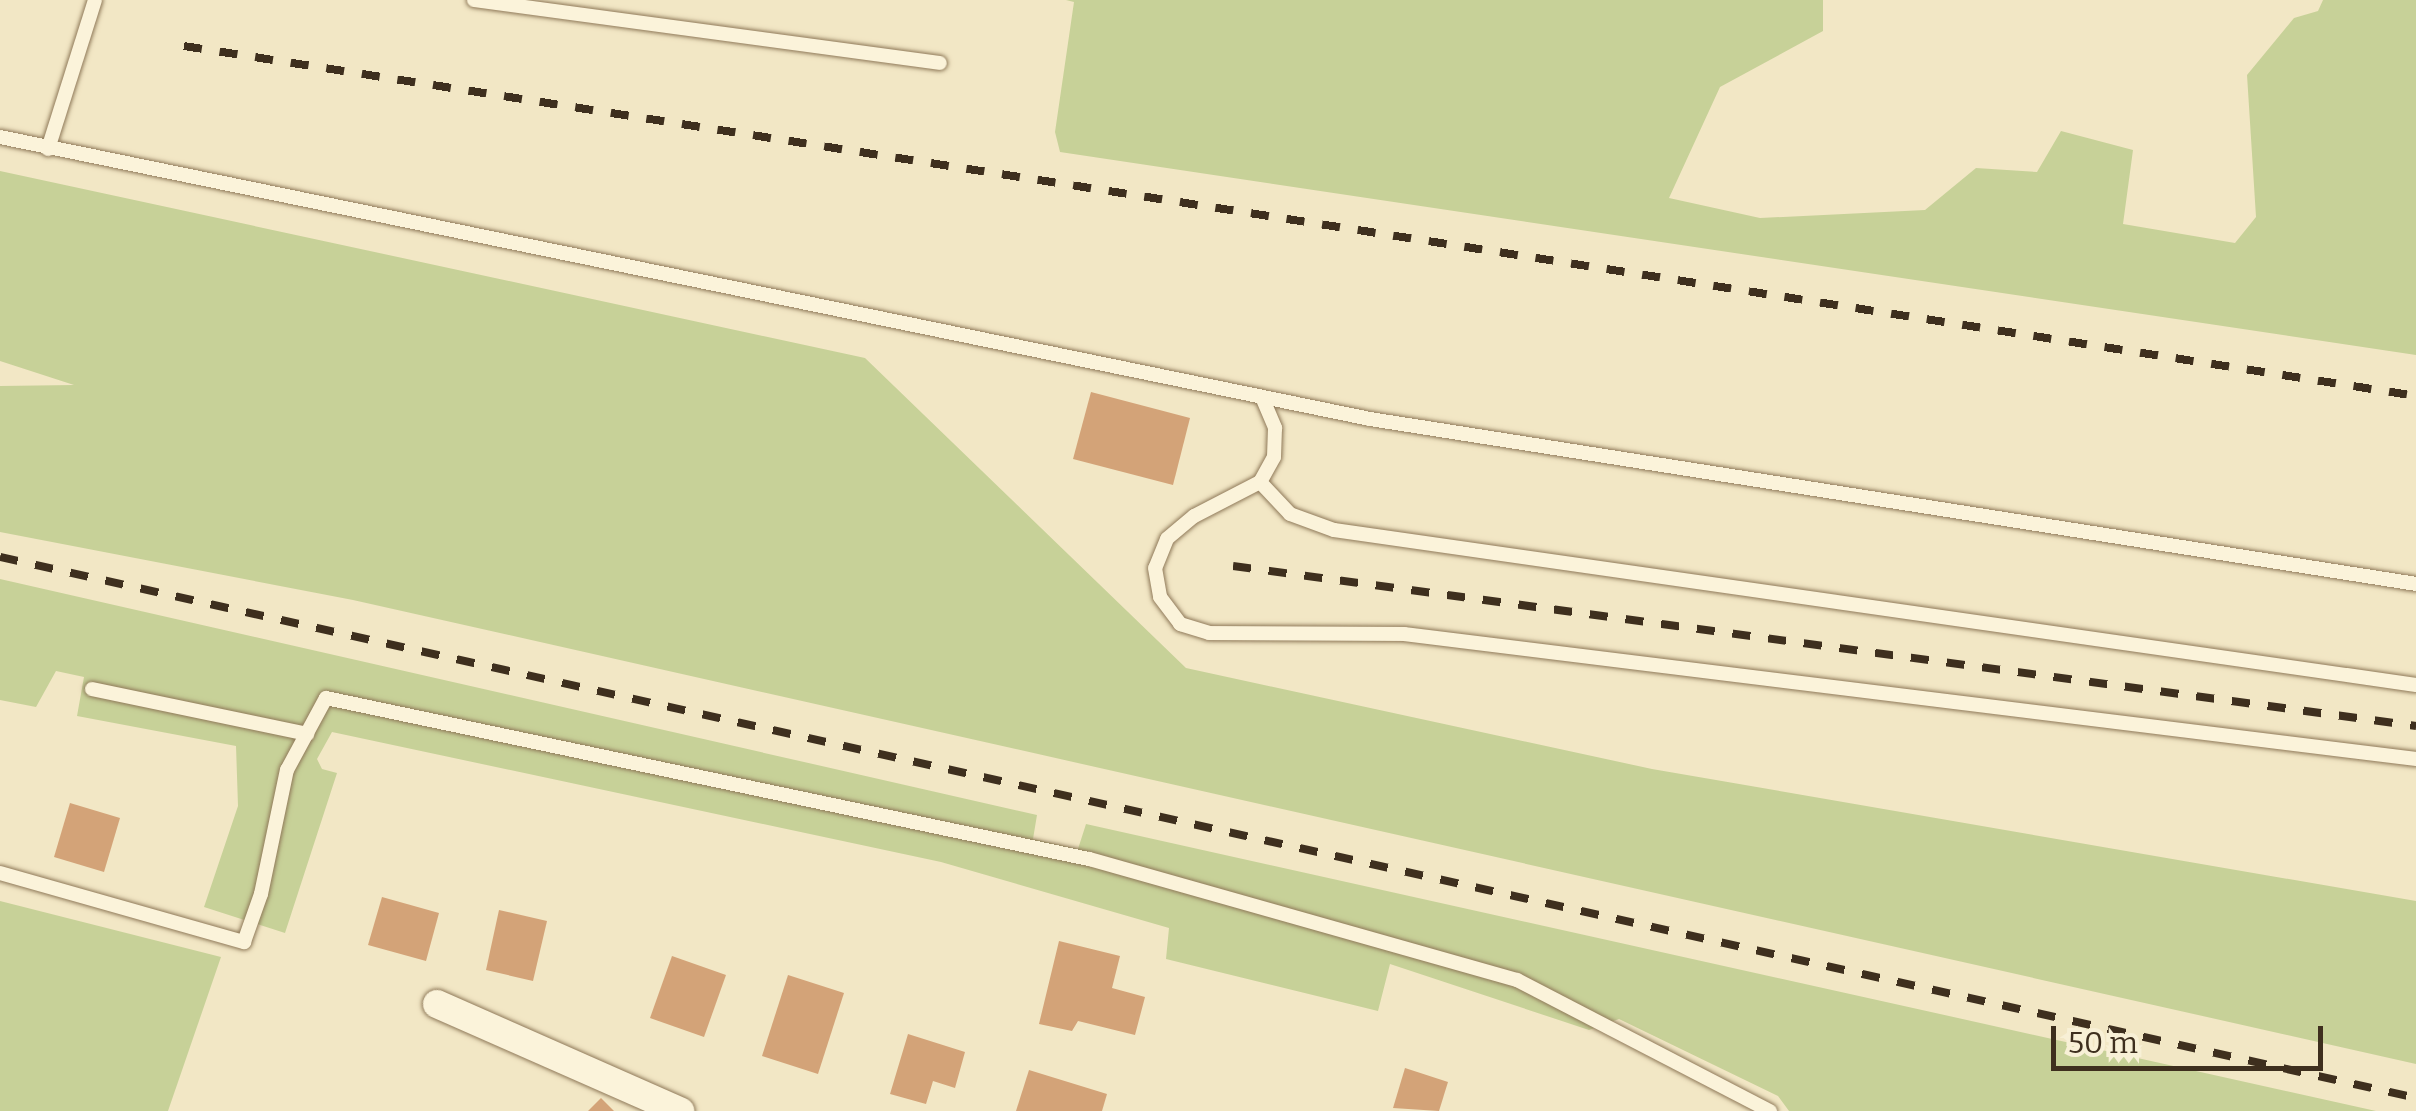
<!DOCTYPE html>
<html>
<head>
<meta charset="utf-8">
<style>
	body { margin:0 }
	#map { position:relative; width:2416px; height:1111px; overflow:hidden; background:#f2e7c5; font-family:Bitter,serif }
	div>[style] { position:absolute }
	.green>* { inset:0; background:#c7d198 }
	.building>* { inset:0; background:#d3a378 }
	.roads { filter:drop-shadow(0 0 2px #8f7959) drop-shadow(0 0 2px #8f7959) }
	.service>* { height:14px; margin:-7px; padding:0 7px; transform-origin:7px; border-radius:7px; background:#fbf3da }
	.minor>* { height:28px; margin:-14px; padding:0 14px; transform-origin:14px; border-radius:14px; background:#fbf3da }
	.rail>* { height:8px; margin-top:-4px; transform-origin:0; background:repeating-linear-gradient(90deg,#3e2f1e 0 18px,transparent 0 36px) }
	span { translate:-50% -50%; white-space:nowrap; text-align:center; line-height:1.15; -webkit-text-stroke:10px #f8f0d6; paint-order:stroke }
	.scale { position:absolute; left:2051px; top:1026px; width:272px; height:45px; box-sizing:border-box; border:5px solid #3e2f1e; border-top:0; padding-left:12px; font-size:30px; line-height:35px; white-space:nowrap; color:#3e2f1e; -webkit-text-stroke:8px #f8f0d6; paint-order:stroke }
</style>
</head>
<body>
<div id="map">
	<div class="green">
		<i style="clip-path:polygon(1066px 0,1823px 0,1823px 31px,1720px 87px,1669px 198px,1760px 218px,1925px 210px,1976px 168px,2037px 172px,2061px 131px,2133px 150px,2123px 224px,2235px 243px,2256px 217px,2247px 75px,2294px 18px,2318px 11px,2323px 0,2416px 0,2416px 355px,1060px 152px,1055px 132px,1074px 2px)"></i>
		<i style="clip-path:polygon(0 171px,865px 358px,1186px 668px,1652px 769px,2416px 901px,2416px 1064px,353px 600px,0 532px,0 386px,74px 385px,0 361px)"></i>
		<i style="clip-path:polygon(0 579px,1037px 815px,1033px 839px,1078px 849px,1086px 824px,2376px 1111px,1789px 1111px,1778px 1096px,1619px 1019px,1589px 1030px,1390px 964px,1378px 1011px,1166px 959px,1169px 928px,941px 862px,332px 732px,317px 759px,322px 769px,337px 773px,285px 933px,204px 907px,238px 806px,236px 746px,77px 716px,84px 677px,56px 671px,36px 707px,0 700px)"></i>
		<i style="clip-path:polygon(0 901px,221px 957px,168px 1111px,0 1111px)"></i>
	</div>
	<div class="building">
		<i style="clip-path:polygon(1091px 392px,1190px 418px,1173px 485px,1073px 459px)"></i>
		<i style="clip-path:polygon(70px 803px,120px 818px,104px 872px,54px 857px)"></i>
		<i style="clip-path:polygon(382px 897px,439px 913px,426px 961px,368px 945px)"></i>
		<i style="clip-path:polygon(499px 910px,547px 921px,533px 981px,486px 970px)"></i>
		<i style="clip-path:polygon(1059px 941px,1120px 956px,1112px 988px,1145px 997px,1135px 1035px,1078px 1021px,1072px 1031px,1039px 1024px)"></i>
		<i style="clip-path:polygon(672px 956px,726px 975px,704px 1037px,650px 1018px)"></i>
		<i style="clip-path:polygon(788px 975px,844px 993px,818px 1074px,762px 1056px)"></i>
		<i style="clip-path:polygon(908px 1034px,965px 1052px,955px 1088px,933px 1081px,926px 1104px,890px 1094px)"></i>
		<i style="clip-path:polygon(1405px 1068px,1448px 1082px,1439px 1111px,1393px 1108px)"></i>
		<i style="clip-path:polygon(1029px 1070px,1107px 1094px,1102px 1111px,1016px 1111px)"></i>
		<i style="clip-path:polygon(601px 1098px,614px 1111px,588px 1111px)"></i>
	</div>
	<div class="roads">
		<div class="service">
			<i style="left:474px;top:0;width:470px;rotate:7.7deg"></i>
			<i style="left:0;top:137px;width:1399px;rotate:11.63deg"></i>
			<i style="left:1370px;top:419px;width:1059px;rotate:8.96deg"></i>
			<i style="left:48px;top:149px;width:156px;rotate:-72.5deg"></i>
			<i style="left:1262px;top:397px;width:34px;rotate:67deg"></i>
			<i style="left:1275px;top:428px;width:29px;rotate:92deg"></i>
			<i style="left:1274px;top:457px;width:29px;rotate:119deg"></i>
			<i style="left:1260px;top:482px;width:74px;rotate:152.7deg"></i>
			<i style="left:1194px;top:516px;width:35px;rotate:140deg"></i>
			<i style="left:1167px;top:539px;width:31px;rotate:112deg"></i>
			<i style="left:1155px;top:568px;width:29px;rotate:80deg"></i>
			<i style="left:1160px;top:597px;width:34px;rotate:53deg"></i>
			<i style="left:1180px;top:624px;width:30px;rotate:17deg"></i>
			<i style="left:1209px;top:633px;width:195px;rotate:0.3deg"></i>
			<i style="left:1404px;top:634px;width:1020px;rotate:7.04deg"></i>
			<i style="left:1260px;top:482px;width:44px;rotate:46.8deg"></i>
			<i style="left:1290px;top:514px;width:47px;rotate:20deg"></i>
			<i style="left:1334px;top:530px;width:1093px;rotate:8.15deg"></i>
			<i style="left:92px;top:689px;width:220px;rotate:11.8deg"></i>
			<i style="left:0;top:873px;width:254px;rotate:15.8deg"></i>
			<i style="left:244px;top:942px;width:51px;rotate:-70.5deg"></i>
			<i style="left:261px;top:894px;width:127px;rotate:-78.2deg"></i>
			<i style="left:287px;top:770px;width:82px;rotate:-61.6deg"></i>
			<i style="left:326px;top:698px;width:780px;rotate:11.92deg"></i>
			<i style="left:1089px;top:859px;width:445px;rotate:15.8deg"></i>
			<i style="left:1517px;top:980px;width:285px;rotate:27.4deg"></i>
		</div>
		<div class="minor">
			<i style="left:437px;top:1004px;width:266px;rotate:23.8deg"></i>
		</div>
	</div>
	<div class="rail">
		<i style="left:184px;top:46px;width:2259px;rotate:8.91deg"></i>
		<i style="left:0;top:557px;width:2476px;rotate:12.62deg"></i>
		<i style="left:1233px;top:566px;width:1194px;rotate:7.7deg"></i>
	</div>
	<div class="scale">50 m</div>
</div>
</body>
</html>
